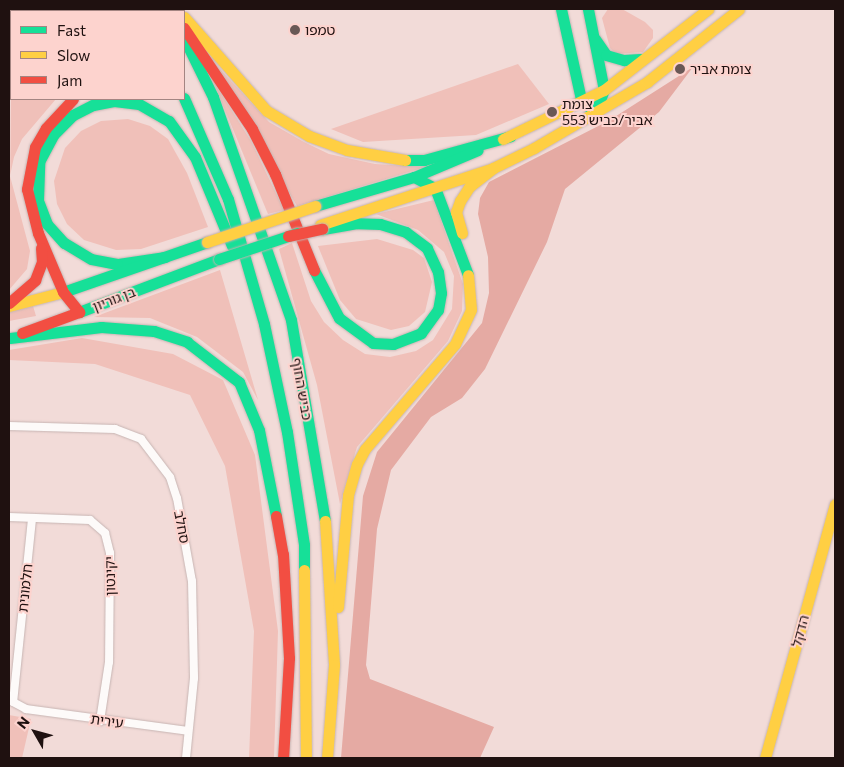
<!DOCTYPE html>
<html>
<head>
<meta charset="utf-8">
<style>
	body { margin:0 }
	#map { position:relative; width:844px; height:767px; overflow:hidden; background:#f2dbd8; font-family:Commissioner,"Noto Sans Hebrew",sans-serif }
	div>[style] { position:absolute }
	.green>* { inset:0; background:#f0c0b9 }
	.forest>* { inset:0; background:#e5aaa3 }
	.roads { filter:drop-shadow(0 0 1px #c7b5b3) drop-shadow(0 0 1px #c7b5b3) }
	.street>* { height:8px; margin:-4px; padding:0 4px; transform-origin:4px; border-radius:4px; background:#fdfaf9 }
	.fast>* { height:11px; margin:-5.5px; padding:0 5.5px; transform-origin:5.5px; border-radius:5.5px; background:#16e098 }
	.slow>* { height:11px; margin:-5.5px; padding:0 5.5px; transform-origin:5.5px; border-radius:5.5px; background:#ffcf43 }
	.jam>* { height:11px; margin:-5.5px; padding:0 5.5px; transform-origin:5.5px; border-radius:5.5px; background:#f24e42 }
	.bridges { filter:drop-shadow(0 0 1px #c3b0ae) drop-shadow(0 0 1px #c3b0ae) }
	.fast-bridge>* { height:11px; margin:-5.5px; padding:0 5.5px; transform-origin:5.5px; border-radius:5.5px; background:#16e098 }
	.slow-bridge>* { height:11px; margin:-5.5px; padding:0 5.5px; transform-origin:5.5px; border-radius:5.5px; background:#ffcf43 }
	.jam-bridge>* { height:11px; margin:-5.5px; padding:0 5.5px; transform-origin:5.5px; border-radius:5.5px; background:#f24e42 }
	.dots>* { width:14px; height:14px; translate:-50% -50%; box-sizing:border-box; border:2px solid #fdd3ce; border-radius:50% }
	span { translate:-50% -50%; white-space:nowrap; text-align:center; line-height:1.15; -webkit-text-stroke:4px #fdd3ce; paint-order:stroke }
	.poi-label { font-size:14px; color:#1f1110 }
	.left { translate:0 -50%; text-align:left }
	.street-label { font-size:14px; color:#1f1110 }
	.frame { position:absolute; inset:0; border:10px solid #1f1110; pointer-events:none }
	.legend { position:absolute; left:10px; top:10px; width:175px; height:90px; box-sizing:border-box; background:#fdd3ce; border:1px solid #a48582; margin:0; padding:6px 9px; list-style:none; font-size:15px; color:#1f1110 }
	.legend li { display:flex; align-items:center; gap:10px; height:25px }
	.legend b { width:25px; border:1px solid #a48582 }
	.north { position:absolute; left:10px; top:707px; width:50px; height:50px; -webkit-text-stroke:4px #fdd3ce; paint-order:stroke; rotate:308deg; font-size:14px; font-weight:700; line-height:20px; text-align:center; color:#1f1110 }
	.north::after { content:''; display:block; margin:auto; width:18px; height:22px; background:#1f1110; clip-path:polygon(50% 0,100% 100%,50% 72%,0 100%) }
</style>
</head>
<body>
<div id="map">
	<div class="green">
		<i style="clip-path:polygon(19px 9px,95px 9px,95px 11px,20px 11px)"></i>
		<i style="clip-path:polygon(608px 9px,622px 9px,645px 22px,653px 30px,653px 38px,643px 52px,616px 54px,610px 48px,602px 18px)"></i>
		<i style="clip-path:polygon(207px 55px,269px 122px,304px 142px,329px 154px,375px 164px,425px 167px,297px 206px)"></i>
		<i style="clip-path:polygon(518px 64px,549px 104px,476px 135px,363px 142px,331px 129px)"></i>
		<i style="clip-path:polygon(213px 81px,251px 141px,284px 210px,268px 214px)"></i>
		<i style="clip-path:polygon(11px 92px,11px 99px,56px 99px,22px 139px,14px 157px,10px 176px,30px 251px,27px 269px,9px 290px)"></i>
		<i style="clip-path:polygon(128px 119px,150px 126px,168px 139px,187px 173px,208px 227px,141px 249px,116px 250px,84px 240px,67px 224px,57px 204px,54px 181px,65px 148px,81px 131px,101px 121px)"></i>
		<i style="clip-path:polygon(434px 200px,463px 284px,462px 311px,448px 341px,357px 447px,340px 504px,317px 385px,279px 249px,292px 243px,311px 301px,324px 322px,343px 340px,365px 354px,390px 357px,416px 351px,433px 340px,452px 309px,454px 276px,444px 252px,418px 230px,376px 214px)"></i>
		<i style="clip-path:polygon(377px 239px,413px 250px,424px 258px,432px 282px,425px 312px,409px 326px,391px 330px,356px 319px,340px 300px,318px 246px)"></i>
		<i style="clip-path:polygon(220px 270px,258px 400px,243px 372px,197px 337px,150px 318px,94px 317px)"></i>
		<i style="clip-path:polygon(33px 306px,36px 316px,9px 321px,9px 311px)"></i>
		<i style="clip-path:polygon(82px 338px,173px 354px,223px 380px,255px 455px,278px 631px,274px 758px,249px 758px,254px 631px,225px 466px,190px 395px,95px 364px,9px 360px,9px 350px)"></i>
		<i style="clip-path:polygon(9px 715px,31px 719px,22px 758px,9px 758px)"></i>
	</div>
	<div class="forest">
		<i style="clip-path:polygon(693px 67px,659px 112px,565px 189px,547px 242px,485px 369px,462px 398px,431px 417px,391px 470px,377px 529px,366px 665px,370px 679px,494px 727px,480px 758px,341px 758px,363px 496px,377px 452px,482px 323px,489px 293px,488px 257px,478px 214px,480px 198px,489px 182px,610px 120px)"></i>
	</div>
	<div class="roads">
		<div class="street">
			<i style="left:9px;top:13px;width:12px;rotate:81deg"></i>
			<i style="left:9px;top:64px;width:7px;rotate:-74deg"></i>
			<i style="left:9px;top:426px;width:106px;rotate:1.6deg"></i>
			<i style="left:115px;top:429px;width:28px;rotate:21deg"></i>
			<i style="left:141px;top:439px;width:48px;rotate:52.7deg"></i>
			<i style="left:170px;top:477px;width:22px;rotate:72deg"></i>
			<i style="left:177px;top:498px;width:84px;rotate:79.8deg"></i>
			<i style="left:192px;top:581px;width:97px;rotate:88.8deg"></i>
			<i style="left:194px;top:678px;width:80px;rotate:95.7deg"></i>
			<i style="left:9px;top:517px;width:81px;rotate:2.1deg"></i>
			<i style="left:90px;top:520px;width:20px;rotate:41deg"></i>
			<i style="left:105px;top:533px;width:21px;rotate:76deg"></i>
			<i style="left:110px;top:553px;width:109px;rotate:90.5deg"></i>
			<i style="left:109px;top:662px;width:60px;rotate:98.7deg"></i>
			<i style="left:32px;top:519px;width:184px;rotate:95.9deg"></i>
			<i style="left:13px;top:702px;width:15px;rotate:28deg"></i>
			<i style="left:26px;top:709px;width:163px;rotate:7.7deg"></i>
		</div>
		<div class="fast">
			<i style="left:107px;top:9px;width:2px;rotate:90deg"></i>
			<i style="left:136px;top:9px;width:3px;rotate:45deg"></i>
			<i style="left:561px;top:9px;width:92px;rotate:77.5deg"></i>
			<i style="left:581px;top:99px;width:20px;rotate:45deg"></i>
			<i style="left:595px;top:113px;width:25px;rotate:-69deg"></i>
			<i style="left:604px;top:90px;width:83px;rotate:-101.2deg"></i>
			<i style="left:184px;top:38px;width:66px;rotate:63.8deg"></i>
			<i style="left:213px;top:97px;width:236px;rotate:70.7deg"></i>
			<i style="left:291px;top:320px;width:204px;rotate:80.4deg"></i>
			<i style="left:595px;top:39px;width:19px;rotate:55deg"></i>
			<i style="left:606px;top:55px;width:19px;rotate:16deg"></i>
			<i style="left:624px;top:60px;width:16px;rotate:-4deg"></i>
			<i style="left:184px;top:98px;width:110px;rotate:66.5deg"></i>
			<i style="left:228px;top:199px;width:130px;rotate:73.9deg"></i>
			<i style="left:264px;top:324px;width:110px;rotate:78deg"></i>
			<i style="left:287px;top:432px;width:114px;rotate:81.4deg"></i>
			<i style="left:304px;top:545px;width:25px;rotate:90deg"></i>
			<i style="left:405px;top:160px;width:19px"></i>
			<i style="left:424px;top:160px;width:90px;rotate:-15.4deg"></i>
			<i style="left:414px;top:177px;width:24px;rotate:28deg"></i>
			<i style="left:435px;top:188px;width:93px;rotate:69.2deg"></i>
			<i style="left:315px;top:206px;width:103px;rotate:-16.3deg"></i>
			<i style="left:414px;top:177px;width:69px;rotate:-22.9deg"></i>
			<i style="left:165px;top:257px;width:49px;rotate:171.7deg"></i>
			<i style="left:117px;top:264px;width:26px;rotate:-169deg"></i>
			<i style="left:91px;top:259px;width:31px;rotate:-149deg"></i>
			<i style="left:64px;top:243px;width:25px;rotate:-132deg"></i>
			<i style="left:47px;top:224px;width:26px;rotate:-111deg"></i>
			<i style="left:38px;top:200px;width:38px;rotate:-88deg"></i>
			<i style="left:39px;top:162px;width:32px;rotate:-62deg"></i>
			<i style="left:54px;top:134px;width:27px;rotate:-45deg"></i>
			<i style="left:73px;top:115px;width:22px;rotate:-27deg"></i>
			<i style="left:93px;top:105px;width:21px;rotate:-11deg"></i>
			<i style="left:114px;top:101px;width:25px;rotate:7deg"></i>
			<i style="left:139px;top:104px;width:34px;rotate:30deg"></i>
			<i style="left:169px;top:121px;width:44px;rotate:54.2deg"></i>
			<i style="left:195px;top:157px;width:96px;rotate:67.4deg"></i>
			<i style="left:314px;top:270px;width:54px;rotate:62.5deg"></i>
			<i style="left:339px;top:318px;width:42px;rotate:36.3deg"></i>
			<i style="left:373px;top:343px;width:20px;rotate:3deg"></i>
			<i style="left:393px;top:344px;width:30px;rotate:-21deg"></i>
			<i style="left:421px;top:333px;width:29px;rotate:-54deg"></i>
			<i style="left:438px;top:310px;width:17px;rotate:-80deg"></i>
			<i style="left:441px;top:293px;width:21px;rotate:-98deg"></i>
			<i style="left:438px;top:272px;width:26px;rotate:-115deg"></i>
			<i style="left:427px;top:248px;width:26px;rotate:-143deg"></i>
			<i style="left:406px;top:232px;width:27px;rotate:-163deg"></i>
			<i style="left:380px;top:224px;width:23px;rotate:-178deg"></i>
			<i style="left:357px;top:223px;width:36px;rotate:170deg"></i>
			<i style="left:63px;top:292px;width:152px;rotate:-19.1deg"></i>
			<i style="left:79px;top:312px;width:150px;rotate:-20.7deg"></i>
			<i style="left:10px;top:338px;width:92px;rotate:-6.9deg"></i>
			<i style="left:101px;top:327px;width:53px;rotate:4.3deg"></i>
			<i style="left:154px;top:331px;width:35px;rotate:18deg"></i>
			<i style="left:187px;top:342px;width:66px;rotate:37.6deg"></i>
			<i style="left:239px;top:382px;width:52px;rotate:67.4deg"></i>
			<i style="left:259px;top:430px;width:88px;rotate:78.8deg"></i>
		</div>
		<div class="slow">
			<i style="left:184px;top:17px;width:125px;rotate:48.6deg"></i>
			<i style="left:267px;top:111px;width:49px;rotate:30.8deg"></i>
			<i style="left:309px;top:136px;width:40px;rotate:20.2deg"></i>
			<i style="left:347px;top:150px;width:59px;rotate:9.8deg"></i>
			<i style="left:503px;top:139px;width:112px;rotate:-25.9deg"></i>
			<i style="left:604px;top:90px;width:132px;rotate:-37.9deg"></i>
			<i style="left:320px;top:225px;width:182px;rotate:-18.2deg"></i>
			<i style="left:493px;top:168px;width:46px;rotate:-26deg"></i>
			<i style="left:534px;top:148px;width:131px;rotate:-30.3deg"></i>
			<i style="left:647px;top:82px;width:117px;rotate:-38.4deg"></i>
			<i style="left:462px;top:233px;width:22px;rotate:-106deg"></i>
			<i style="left:456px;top:212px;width:12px;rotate:-70deg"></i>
			<i style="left:460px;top:201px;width:17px;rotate:-57deg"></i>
			<i style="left:469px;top:187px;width:31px;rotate:-38deg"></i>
			<i style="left:9px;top:306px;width:56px;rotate:-14.5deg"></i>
			<i style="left:325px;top:521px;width:144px;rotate:86.4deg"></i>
			<i style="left:334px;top:665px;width:93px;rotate:94.3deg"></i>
			<i style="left:304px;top:570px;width:188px;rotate:89.4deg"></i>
			<i style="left:338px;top:607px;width:112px;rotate:-84.9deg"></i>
			<i style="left:348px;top:495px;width:32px;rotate:-74deg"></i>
			<i style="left:357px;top:464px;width:17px;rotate:-62deg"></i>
			<i style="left:365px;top:449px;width:138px;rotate:-49.4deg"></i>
			<i style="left:455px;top:344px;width:38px;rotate:-65deg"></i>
			<i style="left:471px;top:309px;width:34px;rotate:-95deg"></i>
			<i style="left:765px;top:758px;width:263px;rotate:-74.6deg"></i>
		</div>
		<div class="jam">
			<i style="left:171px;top:9px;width:3px;rotate:45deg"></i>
			<i style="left:184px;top:28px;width:122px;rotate:56deg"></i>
			<i style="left:252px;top:129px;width:51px;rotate:62.9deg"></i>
			<i style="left:275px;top:174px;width:104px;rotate:67.9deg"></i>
			<i style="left:73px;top:99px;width:40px;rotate:133deg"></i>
			<i style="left:46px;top:128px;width:22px;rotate:120deg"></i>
			<i style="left:35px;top:147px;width:43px;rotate:100.8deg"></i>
			<i style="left:27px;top:189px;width:45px;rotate:76deg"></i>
			<i style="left:38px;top:233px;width:64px;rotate:67deg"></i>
			<i style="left:63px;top:292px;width:26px;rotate:51deg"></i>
			<i style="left:9px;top:303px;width:35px;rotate:-41deg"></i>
			<i style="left:35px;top:280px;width:19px;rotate:-69deg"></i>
			<i style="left:42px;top:262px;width:14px;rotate:-94deg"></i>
			<i style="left:22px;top:333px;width:61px;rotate:-20.2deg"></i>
			<i style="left:276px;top:516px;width:39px;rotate:80deg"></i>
			<i style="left:283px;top:554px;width:104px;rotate:86.7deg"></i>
			<i style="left:289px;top:658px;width:100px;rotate:93.4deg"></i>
		</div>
	</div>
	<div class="bridges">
		<div class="fast-bridge">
			<i style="left:219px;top:259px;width:82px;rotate:-18.4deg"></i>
		</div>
		<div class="slow-bridge">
			<i style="left:207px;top:242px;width:114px;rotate:-18.4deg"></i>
		</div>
		<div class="jam-bridge">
			<i style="left:288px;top:236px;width:35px;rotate:-12deg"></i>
		</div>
	</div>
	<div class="dots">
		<i style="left:295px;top:30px;background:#695856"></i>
		<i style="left:680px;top:69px;background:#695856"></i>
		<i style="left:552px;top:112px;background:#695856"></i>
	</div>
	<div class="poi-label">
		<span class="left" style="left:305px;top:30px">טמפו</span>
		<span class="left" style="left:690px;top:69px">צומת אביר</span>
		<span class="left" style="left:562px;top:112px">צומת<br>אביר/כביש 553</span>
	</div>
	<div class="street-label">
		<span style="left:114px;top:299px;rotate:-21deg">בן גוריון</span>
		<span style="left:302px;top:389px;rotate:80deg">כביש החוף</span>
		<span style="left:182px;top:527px;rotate:79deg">סחלב</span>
		<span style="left:110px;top:576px;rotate:-91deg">יקינטון</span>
		<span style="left:25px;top:588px;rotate:-84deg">חלמונית</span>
		<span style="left:800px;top:631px;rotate:-75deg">הדקל</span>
		<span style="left:107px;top:721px;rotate:8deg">עירית</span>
	</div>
	<div class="frame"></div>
	<ul class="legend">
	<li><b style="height:6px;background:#16e098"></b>Fast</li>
	<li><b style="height:6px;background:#ffcf43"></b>Slow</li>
	<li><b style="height:6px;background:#f24e42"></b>Jam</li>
	</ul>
	<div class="north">N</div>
</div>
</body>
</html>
